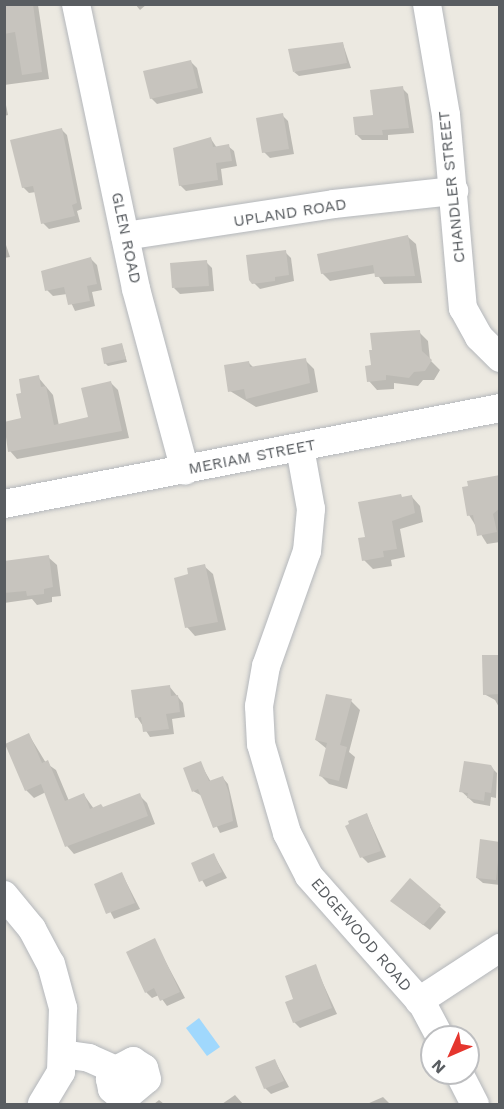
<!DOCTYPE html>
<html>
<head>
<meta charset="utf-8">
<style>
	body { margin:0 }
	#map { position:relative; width:504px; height:1109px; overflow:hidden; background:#ece9e1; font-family:"Work Sans",sans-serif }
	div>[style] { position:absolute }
	.water>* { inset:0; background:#a0d8fd }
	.shadow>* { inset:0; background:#0003 }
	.building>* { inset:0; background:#c7c4be }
	.roads { filter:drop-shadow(0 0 2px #b4b7bb) drop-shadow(0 0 2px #b4b7bb) }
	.minor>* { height:28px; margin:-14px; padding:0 14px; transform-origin:14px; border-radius:14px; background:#fff }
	span { translate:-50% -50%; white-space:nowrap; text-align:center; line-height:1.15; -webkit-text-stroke:4.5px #fff; paint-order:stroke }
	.street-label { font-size:16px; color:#595d61 }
	.frame { position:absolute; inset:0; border:6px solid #595d61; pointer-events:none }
	.north { position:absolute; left:420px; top:1025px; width:60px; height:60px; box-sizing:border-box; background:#fff; border:2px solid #bdbec0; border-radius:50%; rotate:225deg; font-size:16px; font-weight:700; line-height:24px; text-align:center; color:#595d61 }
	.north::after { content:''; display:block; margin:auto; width:21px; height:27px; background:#e5362e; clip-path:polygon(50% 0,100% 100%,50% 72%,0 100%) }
</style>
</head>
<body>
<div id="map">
	<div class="water">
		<i style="clip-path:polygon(199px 1018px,220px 1047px,207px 1056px,186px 1028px)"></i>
	</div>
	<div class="shadow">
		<i style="clip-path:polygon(4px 4px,38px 5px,49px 79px,4px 85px)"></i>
		<i style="clip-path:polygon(135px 4px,147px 4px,140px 10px)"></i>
		<i style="clip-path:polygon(343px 44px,351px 68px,299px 76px,294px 72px)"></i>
		<i style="clip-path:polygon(191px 62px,197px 68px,203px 93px,157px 104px,151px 98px)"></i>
		<i style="clip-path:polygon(402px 88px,408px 94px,414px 133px,388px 135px,388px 140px,362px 140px,356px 134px)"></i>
		<i style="clip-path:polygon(4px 95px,8px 115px,4px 116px)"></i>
		<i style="clip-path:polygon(282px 115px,288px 121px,294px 154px,270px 158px,264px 152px)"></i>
		<i style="clip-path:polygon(61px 129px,67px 135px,82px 209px,77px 211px,80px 222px,49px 229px,43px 223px,36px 192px,29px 193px,23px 187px)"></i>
		<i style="clip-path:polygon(211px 139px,217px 148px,228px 146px,234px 151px,237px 166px,221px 169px,223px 185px,186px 191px,180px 185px)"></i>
		<i style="clip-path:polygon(408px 237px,416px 244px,422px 283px,384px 284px,376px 273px,330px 281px,322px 273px)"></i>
		<i style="clip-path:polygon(4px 239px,10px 257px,4px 258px)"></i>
		<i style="clip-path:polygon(285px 252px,291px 258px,294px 281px,260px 289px,254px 283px)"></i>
		<i style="clip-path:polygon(91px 259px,97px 265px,102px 290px,92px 292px,95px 306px,75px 311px,67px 294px,53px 296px,47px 290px)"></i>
		<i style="clip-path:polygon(206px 262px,212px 268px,214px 291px,180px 294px,174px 288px)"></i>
		<i style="clip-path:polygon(419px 332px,428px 341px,430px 360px,440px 370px,434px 380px,423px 380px,418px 386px,394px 383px,394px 389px,377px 390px,369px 381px,374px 352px)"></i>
		<i style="clip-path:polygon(122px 345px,127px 362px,108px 366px,105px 363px)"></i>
		<i style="clip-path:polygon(305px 360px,314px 369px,318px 392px,256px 407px,230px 391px,248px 362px,254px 368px)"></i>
		<i style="clip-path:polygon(38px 377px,53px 395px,59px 426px,89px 418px,110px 382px,118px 390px,129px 438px,17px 459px,10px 451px,4px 424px,23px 420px,23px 394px)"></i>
		<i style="clip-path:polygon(500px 476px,500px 542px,487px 544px,469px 515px)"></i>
		<i style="clip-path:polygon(412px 497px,420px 506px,423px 522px,400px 529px,405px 557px,391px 560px,392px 566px,373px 569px,364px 560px,367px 538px)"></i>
		<i style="clip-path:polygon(48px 557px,57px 565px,61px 596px,52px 597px,52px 602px,37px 605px,32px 599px,4px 603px,4px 562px)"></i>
		<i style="clip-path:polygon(204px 566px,213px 574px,226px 630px,195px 636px,187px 627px)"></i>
		<i style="clip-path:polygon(500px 656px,500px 709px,495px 700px,484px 694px)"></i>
		<i style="clip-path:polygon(169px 686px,183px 703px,185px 717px,172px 719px,174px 734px,150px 737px,137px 717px)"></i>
		<i style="clip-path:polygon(351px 701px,360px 710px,349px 752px,355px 757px,347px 789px,329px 784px,321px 776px,327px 749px,316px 740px)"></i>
		<i style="clip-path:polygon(29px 735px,46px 763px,56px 770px,69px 801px,84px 795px,94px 809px,104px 809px,139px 795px,147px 803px,155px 824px,74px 854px,67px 846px,46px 792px,34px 798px,26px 790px)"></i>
		<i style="clip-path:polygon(200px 763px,211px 782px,223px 778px,228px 784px,238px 827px,220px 833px,202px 796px,193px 791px)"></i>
		<i style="clip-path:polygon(491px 767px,497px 773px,496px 798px,491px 797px,490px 806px,474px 803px,461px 791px)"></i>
		<i style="clip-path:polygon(367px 815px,386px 857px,368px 863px,362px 857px)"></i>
		<i style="clip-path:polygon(500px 844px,500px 885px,483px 883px,477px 878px)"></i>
		<i style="clip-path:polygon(214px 855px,227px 878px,206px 887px,193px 864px)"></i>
		<i style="clip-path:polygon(122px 874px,140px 909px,114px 919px,96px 884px)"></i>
		<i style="clip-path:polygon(411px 880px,446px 912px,430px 930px,398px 906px)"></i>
		<i style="clip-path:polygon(154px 940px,185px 998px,167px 1006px,159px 995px,152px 998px,146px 992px)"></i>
		<i style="clip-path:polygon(315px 966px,337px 1014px,300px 1028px,294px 1022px,295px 1000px)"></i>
		<i style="clip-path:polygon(275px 1061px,289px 1087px,271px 1094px,265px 1088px)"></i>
		<i style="clip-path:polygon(235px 1095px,243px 1104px,222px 1104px)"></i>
		<i style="clip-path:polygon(383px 1097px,390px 1104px,367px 1104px)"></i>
		<i style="clip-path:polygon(159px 1100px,164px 1104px,154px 1104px)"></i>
	</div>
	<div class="building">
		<i style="clip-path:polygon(4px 4px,33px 4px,42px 72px,22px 75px,15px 32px,4px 34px)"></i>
		<i style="clip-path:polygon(343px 42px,347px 63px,293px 72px,288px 49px)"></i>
		<i style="clip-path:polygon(191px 60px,198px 88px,150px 99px,143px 71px)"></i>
		<i style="clip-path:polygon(403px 86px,409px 128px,382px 130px,383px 135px,355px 135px,353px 117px,373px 115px,370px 90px)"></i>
		<i style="clip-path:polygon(283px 113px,289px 149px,262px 153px,256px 118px)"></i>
		<i style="clip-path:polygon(62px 128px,77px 203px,72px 205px,75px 216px,41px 224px,33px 186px,22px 188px,10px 140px)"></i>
		<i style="clip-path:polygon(211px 137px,213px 147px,229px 144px,232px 161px,216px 163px,218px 180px,179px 186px,173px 148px)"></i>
		<i style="clip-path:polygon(408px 235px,415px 276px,375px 277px,373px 265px,321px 274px,317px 254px)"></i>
		<i style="clip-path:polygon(286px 250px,289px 275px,275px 277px,275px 281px,252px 284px,249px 280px,246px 255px)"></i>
		<i style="clip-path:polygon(91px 257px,97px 284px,87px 286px,90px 301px,68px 305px,64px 287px,45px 291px,41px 271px)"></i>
		<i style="clip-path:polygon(207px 260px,209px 286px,172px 288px,170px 263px)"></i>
		<i style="clip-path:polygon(420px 330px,422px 351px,432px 360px,425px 371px,414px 372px,409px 378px,386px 375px,386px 380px,367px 382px,365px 366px,371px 365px,369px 350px,372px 350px,370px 333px)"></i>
		<i style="clip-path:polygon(122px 343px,126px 359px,104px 364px,101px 348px)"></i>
		<i style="clip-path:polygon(306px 358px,310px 383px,246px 399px,244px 389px,228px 392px,224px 365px,249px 361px,250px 367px)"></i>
		<i style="clip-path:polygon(39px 375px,41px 387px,46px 386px,54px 425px,88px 417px,81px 388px,111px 381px,122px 431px,8px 452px,4px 422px,21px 418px,16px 394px,21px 393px,19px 379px)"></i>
		<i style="clip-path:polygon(500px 475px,500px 508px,493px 514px,497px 532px,477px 536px,473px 515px,467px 516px,462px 487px,468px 486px,467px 481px)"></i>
		<i style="clip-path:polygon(401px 494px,402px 497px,412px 495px,415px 513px,392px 521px,397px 549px,383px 551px,384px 557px,362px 561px,358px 538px,365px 537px,358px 502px)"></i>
		<i style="clip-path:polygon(49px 555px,53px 587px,44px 589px,44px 594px,27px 596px,26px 591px,4px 593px,4px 561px)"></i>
		<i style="clip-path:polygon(205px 564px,218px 622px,185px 628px,174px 578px,188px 574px,187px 568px)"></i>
		<i style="clip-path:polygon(482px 655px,500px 655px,500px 694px,483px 695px)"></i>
		<i style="clip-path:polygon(170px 685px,171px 696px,178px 695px,180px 712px,166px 714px,169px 729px,143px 732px,141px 717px,135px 718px,131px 690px)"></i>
		<i style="clip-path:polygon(326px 694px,352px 699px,340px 745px,347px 747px,339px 781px,319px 776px,327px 743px,315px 740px)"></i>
		<i style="clip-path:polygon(29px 733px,42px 763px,48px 760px,65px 801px,84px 793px,90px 809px,101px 804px,103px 807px,140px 793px,148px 816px,65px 847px,41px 784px,25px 791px,5px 744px)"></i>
		<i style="clip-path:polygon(201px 761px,209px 781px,223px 776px,229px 793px,233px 821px,213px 828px,198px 789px,192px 792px,183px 768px)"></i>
		<i style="clip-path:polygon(464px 761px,491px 765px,494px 770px,491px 793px,485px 792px,484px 801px,467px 798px,468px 793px,459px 792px)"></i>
		<i style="clip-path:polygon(367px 813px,381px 851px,360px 858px,345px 826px,349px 824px,348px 821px)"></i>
		<i style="clip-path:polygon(480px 839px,500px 842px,496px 880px,476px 878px)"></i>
		<i style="clip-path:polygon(214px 853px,222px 872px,199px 882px,191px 863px)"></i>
		<i style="clip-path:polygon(122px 872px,135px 903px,106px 914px,94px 884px)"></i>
		<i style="clip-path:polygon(410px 878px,441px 905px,423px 925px,390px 901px)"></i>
		<i style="clip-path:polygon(155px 938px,180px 992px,160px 1001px,154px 988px,145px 993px,126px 952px)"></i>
		<i style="clip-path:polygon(316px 964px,332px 1008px,293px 1023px,285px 1002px,293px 999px,285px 976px)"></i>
		<i style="clip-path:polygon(275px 1059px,284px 1081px,264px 1089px,255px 1067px)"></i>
	</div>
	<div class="roads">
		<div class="minor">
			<i style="left:76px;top:4px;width:291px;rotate:78.1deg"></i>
			<i style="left:136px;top:289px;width:188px;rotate:74.9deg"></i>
			<i style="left:427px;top:4px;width:113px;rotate:80.3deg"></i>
			<i style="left:446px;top:115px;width:194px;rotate:85deg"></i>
			<i style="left:463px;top:308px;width:33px;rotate:61deg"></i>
			<i style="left:479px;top:337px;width:30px;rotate:45deg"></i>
			<i style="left:125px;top:236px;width:211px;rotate:-8.7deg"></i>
			<i style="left:334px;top:204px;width:121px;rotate:-6.2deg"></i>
			<i style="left:300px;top:448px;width:62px;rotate:79.8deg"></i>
			<i style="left:311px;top:509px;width:42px;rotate:95.4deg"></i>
			<i style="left:307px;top:551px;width:122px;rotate:109.6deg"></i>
			<i style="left:266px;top:666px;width:41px;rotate:99.9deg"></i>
			<i style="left:259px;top:706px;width:38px;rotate:87deg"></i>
			<i style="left:261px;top:744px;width:93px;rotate:73.7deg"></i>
			<i style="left:287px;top:833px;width:48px;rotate:62.9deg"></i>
			<i style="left:309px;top:876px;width:172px;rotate:48.5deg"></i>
			<i style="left:423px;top:1005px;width:36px;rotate:62deg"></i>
			<i style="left:4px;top:504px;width:505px;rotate:-10.95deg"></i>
			<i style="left:4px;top:895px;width:44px;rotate:50.5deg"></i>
			<i style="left:32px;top:929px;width:40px;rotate:62deg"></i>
			<i style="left:51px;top:964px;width:46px;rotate:74.7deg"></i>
			<i style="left:63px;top:1008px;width:64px;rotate:91.8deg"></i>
			<i style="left:61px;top:1072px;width:37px;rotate:121deg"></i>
			<i style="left:419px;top:1001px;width:97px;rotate:-33.2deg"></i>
			<i style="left:62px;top:1054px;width:27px;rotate:8deg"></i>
			<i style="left:89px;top:1058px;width:30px;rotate:24deg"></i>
			<i style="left:116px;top:1070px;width:11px;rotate:124deg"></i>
			<i style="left:110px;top:1079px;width:10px;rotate:79deg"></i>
			<i style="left:112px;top:1089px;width:9px;rotate:41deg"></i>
			<i style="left:119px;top:1095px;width:10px;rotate:-6deg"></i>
			<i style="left:129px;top:1094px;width:23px;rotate:-40deg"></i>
			<i style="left:147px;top:1079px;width:11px;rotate:-105deg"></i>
			<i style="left:144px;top:1068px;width:13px;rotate:-148deg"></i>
			<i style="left:133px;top:1061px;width:19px;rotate:152deg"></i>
			<i style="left:459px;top:1073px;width:35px;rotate:63deg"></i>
		</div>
	</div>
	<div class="street-label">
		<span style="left:452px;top:187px;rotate:-96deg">CHANDLER STREET</span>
		<span style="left:290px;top:213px;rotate:-9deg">UPLAND ROAD</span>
		<span style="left:126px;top:238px;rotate:78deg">GLEN ROAD</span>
		<span style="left:252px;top:457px;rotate:-11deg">MERIAM STREET</span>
		<span style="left:361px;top:935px;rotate:49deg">EDGEWOOD ROAD</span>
	</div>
	<div class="frame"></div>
	<div class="north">N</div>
</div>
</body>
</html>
